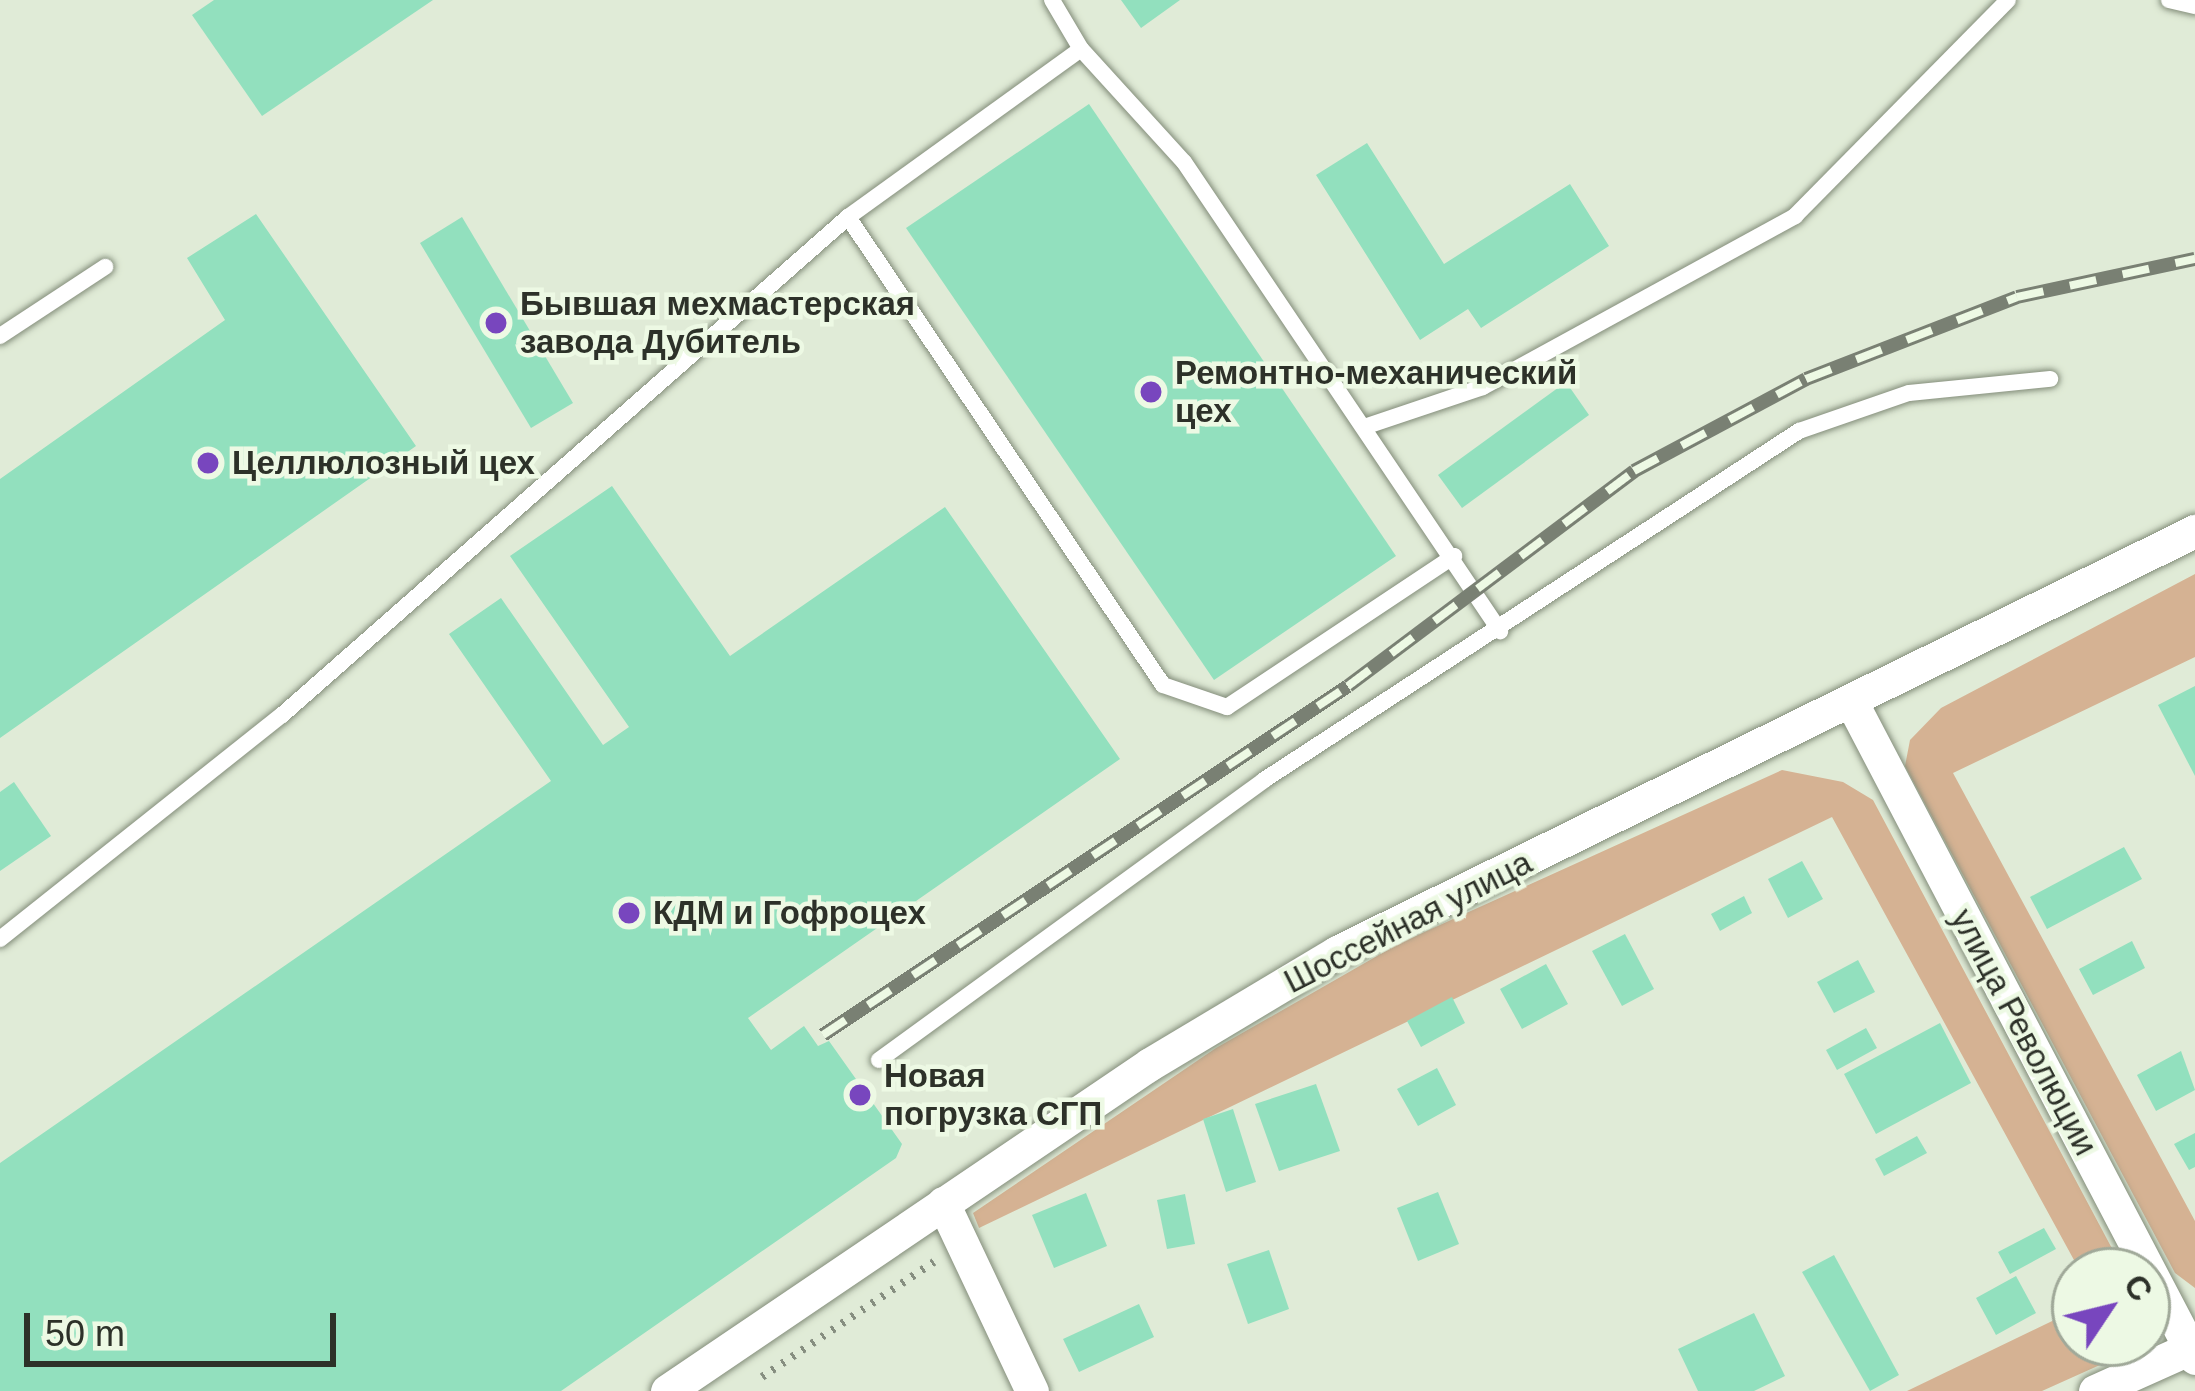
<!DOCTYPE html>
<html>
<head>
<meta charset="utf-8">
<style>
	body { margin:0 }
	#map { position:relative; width:2195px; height:1391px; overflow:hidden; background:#e0ebd7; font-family:Helvetica,sans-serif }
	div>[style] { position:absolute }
	.green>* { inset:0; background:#d5b293 }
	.building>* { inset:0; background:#92e0be }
	.path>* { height:8px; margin-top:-4px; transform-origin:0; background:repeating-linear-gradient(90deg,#868e80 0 3px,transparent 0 12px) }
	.roads { filter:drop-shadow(0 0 3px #838d7a) drop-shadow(0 0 3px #838d7a) }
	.service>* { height:16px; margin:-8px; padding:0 8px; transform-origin:8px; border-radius:8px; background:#fff }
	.minor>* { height:33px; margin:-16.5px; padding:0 16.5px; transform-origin:16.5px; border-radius:16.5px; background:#fff }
	.rail>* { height:14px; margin-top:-7px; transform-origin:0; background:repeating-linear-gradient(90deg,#edf9e4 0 27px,#798073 0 54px); box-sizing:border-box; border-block:3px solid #798073 }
	.dots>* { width:33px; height:33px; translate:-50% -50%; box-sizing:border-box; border:6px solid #edf9e4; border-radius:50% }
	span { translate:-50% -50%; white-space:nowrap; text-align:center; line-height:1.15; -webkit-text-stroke:9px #edf9e4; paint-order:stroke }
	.poi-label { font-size:33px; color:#2d3129; font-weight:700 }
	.left { translate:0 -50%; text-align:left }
	.street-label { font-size:33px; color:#2d3129 }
	.north { position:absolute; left:2051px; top:1247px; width:120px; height:120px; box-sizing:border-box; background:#edf9e4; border:3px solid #a0a999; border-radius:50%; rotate:55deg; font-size:33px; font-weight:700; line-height:48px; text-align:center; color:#2d3129 }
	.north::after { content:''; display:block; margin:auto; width:42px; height:54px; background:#7846be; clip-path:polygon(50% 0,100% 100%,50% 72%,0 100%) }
	.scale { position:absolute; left:24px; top:1313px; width:312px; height:54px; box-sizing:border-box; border:6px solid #2d3129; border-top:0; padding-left:15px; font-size:36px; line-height:42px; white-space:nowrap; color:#2d3129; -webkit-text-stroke:9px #edf9e4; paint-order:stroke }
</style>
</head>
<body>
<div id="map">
	<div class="green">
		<i style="clip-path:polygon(2195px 574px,2195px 657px,1953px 773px,2195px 1221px,2195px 1288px,2175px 1273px,1905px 766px,1910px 740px,1941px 708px)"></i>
		<i style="clip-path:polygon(1782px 770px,1843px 782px,1873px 800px,2124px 1271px,2080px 1271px,1832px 817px,979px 1228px,973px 1213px,1216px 1048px,1398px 944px)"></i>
		<i style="clip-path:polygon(2075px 1310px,2075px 1343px,2129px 1343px,2111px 1360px,2042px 1391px,1907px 1391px)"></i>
	</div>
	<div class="building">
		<i style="clip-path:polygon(214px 0,433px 0,262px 116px,192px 15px)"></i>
		<i style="clip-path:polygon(1121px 0,1180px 0,1141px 28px)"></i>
		<i style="clip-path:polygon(1089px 104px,1396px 556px,1214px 680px,906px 228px)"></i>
		<i style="clip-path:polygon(1367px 143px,1444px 264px,1570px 184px,1609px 246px,1481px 328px,1468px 309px,1420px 340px,1316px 175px)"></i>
		<i style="clip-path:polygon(256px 214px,416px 446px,0 738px,0 479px,225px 320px,187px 258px)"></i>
		<i style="clip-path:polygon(462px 217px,573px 403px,531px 428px,420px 243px)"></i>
		<i style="clip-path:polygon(1566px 382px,1589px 415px,1462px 508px,1438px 475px)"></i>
		<i style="clip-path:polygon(612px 486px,730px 656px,945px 507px,1120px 759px,748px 1018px,771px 1050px,804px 1026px,818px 1046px,829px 1041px,902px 1144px,896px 1158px,561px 1391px,0 1391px,0 1163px,551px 781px,449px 634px,501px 598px,603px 745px,629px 727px,510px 556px)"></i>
		<i style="clip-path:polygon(2195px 686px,2195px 776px,2158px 705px)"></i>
		<i style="clip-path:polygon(14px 782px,51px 836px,0 871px,0 792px)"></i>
		<i style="clip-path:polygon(2124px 847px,2142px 879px,2047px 929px,2030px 897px)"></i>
		<i style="clip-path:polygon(1802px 861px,1823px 899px,1788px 918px,1768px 879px)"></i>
		<i style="clip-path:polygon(1744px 896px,1752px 913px,1720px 931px,1711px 914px)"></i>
		<i style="clip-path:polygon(1625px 934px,1654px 989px,1622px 1006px,1592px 951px)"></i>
		<i style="clip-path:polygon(2132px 941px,2145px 968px,2093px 995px,2079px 969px)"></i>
		<i style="clip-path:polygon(1858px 960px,1875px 992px,1834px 1013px,1817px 982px)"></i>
		<i style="clip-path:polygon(1546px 964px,1568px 1004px,1522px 1029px,1500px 989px)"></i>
		<i style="clip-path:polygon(1452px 997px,1465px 1023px,1421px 1047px,1407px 1021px)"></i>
		<i style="clip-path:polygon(1940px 1023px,1971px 1083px,1876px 1134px,1844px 1074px)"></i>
		<i style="clip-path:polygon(1866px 1028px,1877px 1048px,1837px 1070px,1826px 1050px)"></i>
		<i style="clip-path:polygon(2181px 1051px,2195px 1090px,2156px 1111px,2137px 1075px)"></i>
		<i style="clip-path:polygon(1437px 1068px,1456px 1105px,1418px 1126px,1397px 1089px)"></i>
		<i style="clip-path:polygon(1316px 1084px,1340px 1151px,1279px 1171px,1255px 1104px)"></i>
		<i style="clip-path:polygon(1233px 1109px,1256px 1182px,1226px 1192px,1203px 1119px)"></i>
		<i style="clip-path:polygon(2195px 1133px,2195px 1167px,2189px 1170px,2174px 1144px)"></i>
		<i style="clip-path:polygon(1917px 1136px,1927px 1153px,1884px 1176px,1875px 1159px)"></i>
		<i style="clip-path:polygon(1438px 1192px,1459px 1244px,1418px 1261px,1397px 1208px)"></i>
		<i style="clip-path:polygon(1086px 1193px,1107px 1246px,1054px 1268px,1032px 1215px)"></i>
		<i style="clip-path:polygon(1185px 1194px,1195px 1244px,1167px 1249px,1157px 1200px)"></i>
		<i style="clip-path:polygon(2044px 1228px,2056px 1249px,2010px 1274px,1998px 1252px)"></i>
		<i style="clip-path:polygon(1269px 1250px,1289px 1309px,1248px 1324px,1227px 1264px)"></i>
		<i style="clip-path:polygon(1834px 1255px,1899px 1375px,1870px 1391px,1802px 1272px)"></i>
		<i style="clip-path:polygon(2016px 1276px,2036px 1313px,1996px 1335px,1976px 1298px)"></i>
		<i style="clip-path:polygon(1139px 1304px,1154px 1337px,1079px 1372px,1063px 1339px)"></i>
		<i style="clip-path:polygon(1754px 1313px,1785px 1376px,1754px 1391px,1698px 1391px,1678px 1349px)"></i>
	</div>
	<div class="path">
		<i style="left:762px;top:1377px;width:207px;rotate:-33.8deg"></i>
	</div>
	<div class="roads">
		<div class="service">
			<i style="left:1052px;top:0;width:57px;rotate:59.4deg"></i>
			<i style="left:1081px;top:49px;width:153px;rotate:47.7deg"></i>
			<i style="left:1184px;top:162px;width:566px;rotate:56.03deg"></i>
			<i style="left:2169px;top:0;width:27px;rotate:13deg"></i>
			<i style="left:848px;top:217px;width:564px;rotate:56.06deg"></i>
			<i style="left:1163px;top:685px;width:68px;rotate:19deg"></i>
			<i style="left:1227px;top:707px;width:273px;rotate:-33.6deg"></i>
			<i style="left:0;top:336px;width:126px;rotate:-33.3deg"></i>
			<i style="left:1367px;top:426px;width:122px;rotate:-18.6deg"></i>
			<i style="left:1483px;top:387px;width:356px;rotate:-28.7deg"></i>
			<i style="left:1795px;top:216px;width:303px;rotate:-45.4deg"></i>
			<i style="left:0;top:939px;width:360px;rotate:-38.5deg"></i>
			<i style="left:282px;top:715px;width:754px;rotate:-41.34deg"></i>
			<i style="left:848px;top:217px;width:287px;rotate:-35.8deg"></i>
			<i style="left:879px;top:1060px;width:476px;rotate:-36deg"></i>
			<i style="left:1264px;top:780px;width:639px;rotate:-33.12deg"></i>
			<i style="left:1799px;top:431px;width:116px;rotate:-19.1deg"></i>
			<i style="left:1909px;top:393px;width:142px;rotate:-5.7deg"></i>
		</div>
		<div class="minor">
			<i style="left:1853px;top:705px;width:737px;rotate:62.36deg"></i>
			<i style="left:943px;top:1203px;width:208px;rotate:64.7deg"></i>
			<i style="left:667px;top:1391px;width:583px;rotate:-34.1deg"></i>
			<i style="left:1150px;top:1064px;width:218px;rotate:-30.9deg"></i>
			<i style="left:1337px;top:952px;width:956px;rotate:-26.14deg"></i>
			<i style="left:2095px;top:1391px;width:110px;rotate:-24.2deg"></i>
		</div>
	</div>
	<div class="rail">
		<i style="left:823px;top:1035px;width:630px;rotate:-33.61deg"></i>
		<i style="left:1348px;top:686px;width:358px;rotate:-36.9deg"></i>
		<i style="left:1634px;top:471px;width:195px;rotate:-28.1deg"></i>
		<i style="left:1806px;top:379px;width:226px;rotate:-21.2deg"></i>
		<i style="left:2017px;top:297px;width:182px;rotate:-12.1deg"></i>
	</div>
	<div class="dots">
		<i style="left:496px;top:323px;background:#7846be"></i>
		<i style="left:1151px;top:392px;background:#7846be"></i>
		<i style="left:208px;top:463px;background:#7846be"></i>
		<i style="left:629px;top:913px;background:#7846be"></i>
		<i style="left:860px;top:1095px;background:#7846be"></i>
	</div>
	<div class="poi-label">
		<span class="left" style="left:520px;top:323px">Бывшая мехмастерская<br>завода Дубитель</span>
		<span class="left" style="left:1175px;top:392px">Ремонтно-механический<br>цех</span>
		<span class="left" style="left:232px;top:463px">Целлюлозный цех</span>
		<span class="left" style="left:653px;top:913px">КДМ и Гофроцех</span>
		<span class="left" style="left:884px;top:1095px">Новая<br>погрузка СГП</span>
	</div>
	<div class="street-label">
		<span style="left:1408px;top:922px;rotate:-27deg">Шоссейная улица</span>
		<span style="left:2024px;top:1032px;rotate:62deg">улица Революции</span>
	</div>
	<div class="north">С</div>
	<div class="scale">50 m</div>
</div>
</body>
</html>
